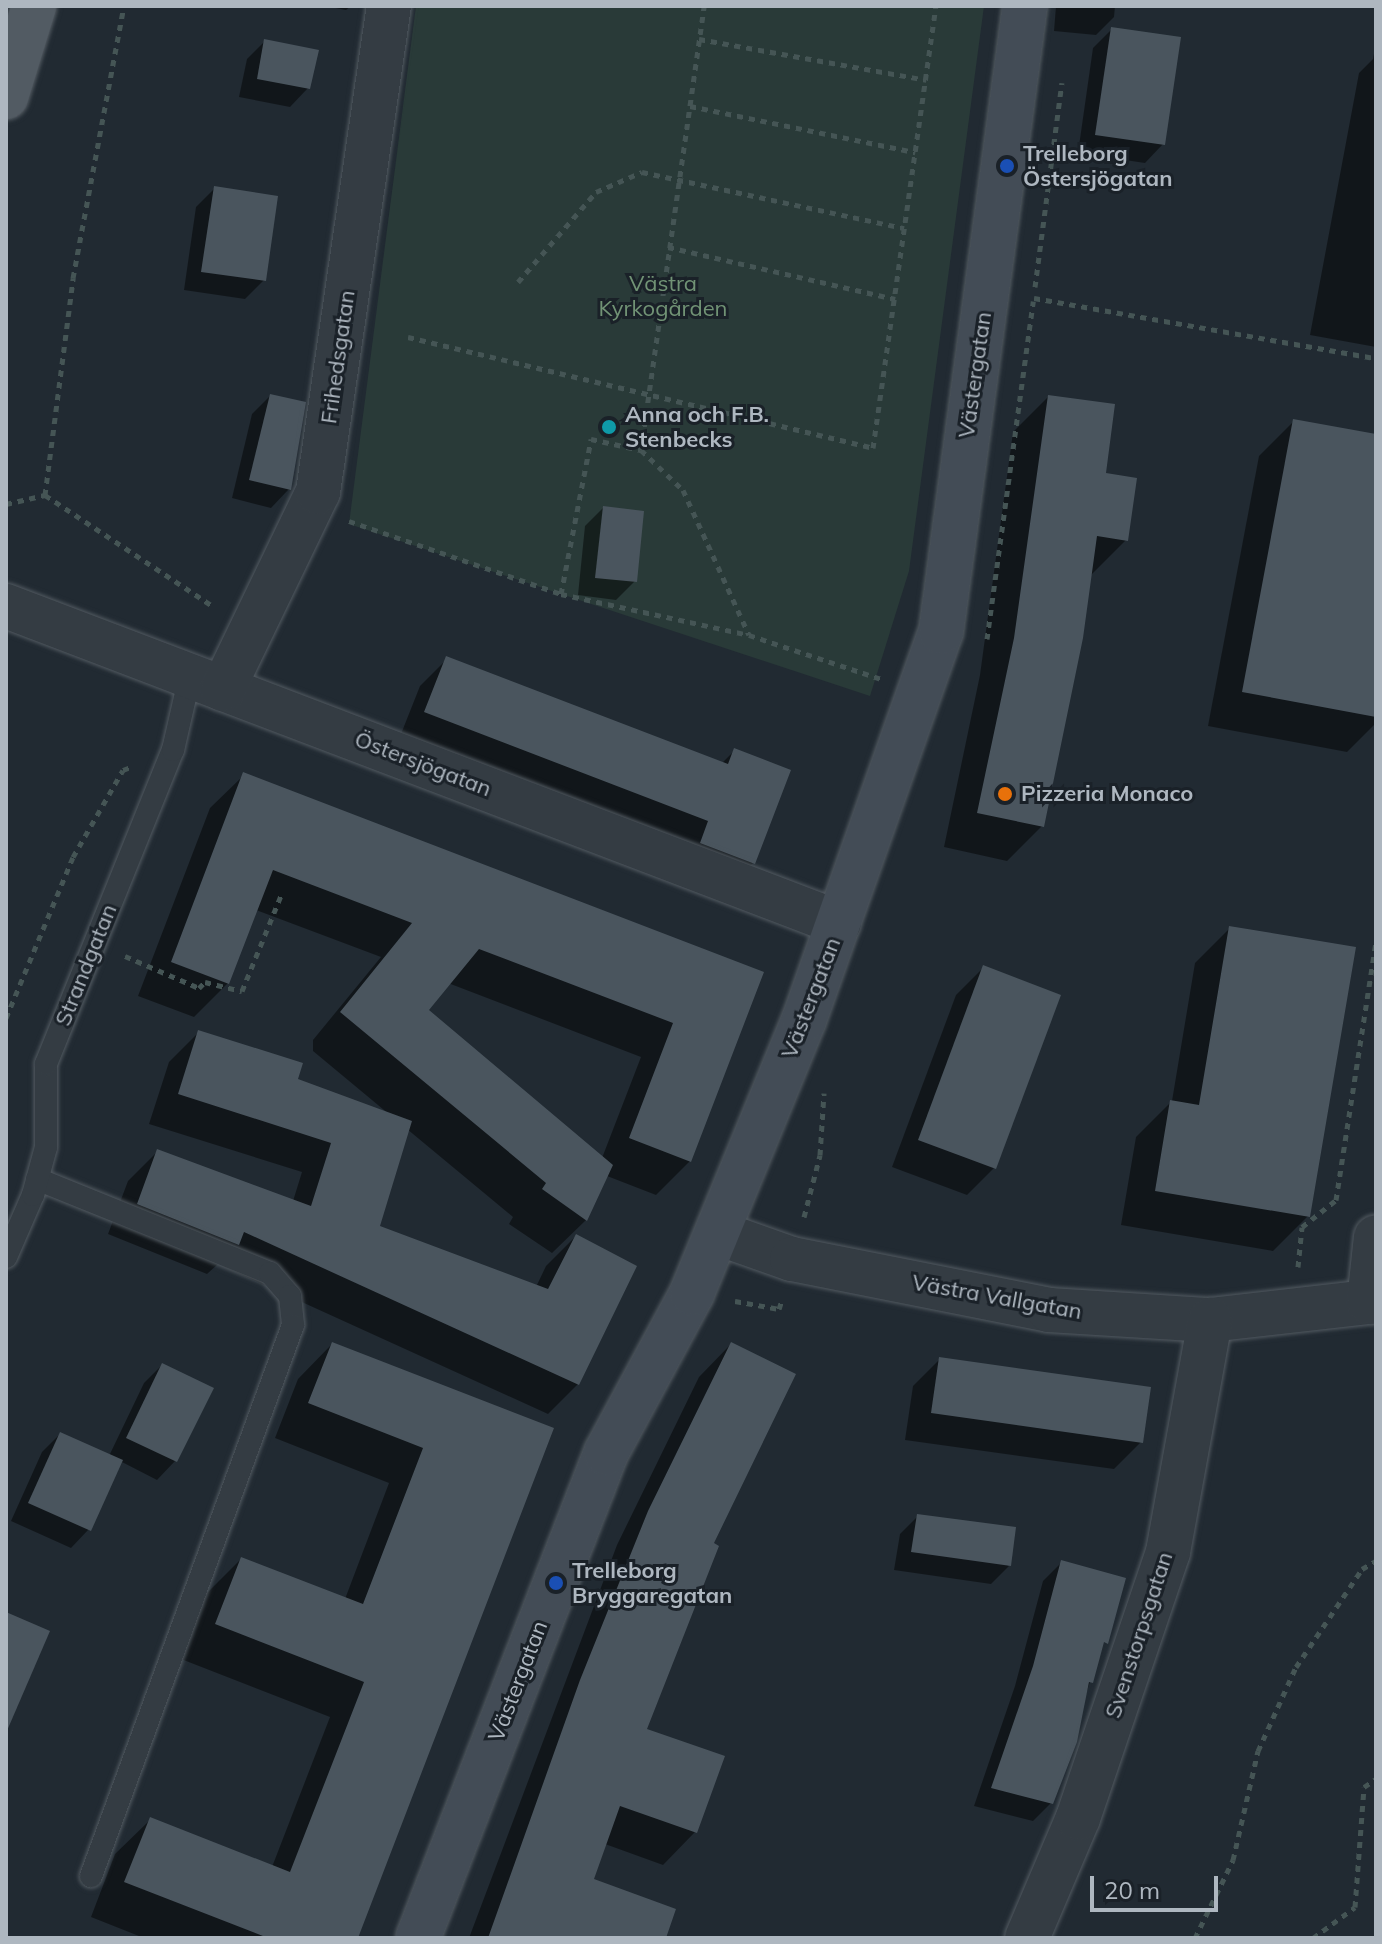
<!DOCTYPE html>
<html>
<head>
<meta charset="utf-8">
<style>
	body { margin:0 }
	#map { position:relative; width:1382px; height:1944px; overflow:hidden; background:#212a32; font-family:Mulish,sans-serif }
	div>[style] { position:absolute }
	.green>* { inset:0; background:#293a38 }
	.shadow>* { inset:0; background:#0007 }
	.building>* { inset:0; background:#4a555e }
	.path>* { height:5px; margin-top:-2.5px; transform-origin:0; background:repeating-linear-gradient(90deg,#455555 0 6px,transparent 0 12px) }
	.roads { filter:drop-shadow(0 0 2px #525a61) drop-shadow(0 0 2px #525a61) }
	.lane>* { height:22px; margin:-11px; padding:0 11px; transform-origin:11px; border-radius:11px; background:#343c43 }
	.street>* { height:44px; margin:-22px; padding:0 22px; transform-origin:22px; border-radius:22px; background:#343c43 }
	.secondary>* { height:44px; margin:-22px; padding:0 22px; transform-origin:22px; border-radius:22px; background:#434c56 }
	.primary>* { height:44px; margin:-22px; padding:0 22px; transform-origin:22px; border-radius:22px; background:#525b63 }
	.dots>* { width:22px; height:22px; translate:-50% -50%; box-sizing:border-box; border:4px solid #1a2128; border-radius:50% }
	span { translate:-50% -50%; white-space:nowrap; text-align:center; line-height:1.15; -webkit-text-stroke:6px #1a2128; paint-order:stroke }
	.poi-label { font-size:22px; color:#aeb7c0; font-weight:700 }
	.left { translate:0 -50%; text-align:left }
	.park-label { font-size:22px; color:#719375 }
	.street-label { font-size:22px; color:#aeb7c0 }
	.frame { position:absolute; inset:0; border:8px solid #aeb7c0; pointer-events:none }
	.scale { position:absolute; left:1090px; top:1876px; width:128px; height:36px; box-sizing:border-box; border:4px solid #aeb7c0; border-top:0; padding-left:10px; font-size:24px; line-height:28px; white-space:nowrap; color:#aeb7c0; -webkit-text-stroke:6px #1a2128; paint-order:stroke }
</style>
</head>
<body>
<div id="map">
	<div class="green">
		<i style="clip-path:polygon(416px 6px,984px 6px,909px 571px,870px 696px,349px 524px)"></i>
	</div>
	<div class="shadow">
		<i style="clip-path:polygon(325px 6px,351px 6px,346px 10px)"></i>
		<i style="clip-path:polygon(1056px 6px,1115px 6px,1114px 17px,1096px 35px,1054px 31px)"></i>
		<i style="clip-path:polygon(1112px 29px,1163px 144px,1145px 163px,1078px 153px,1093px 48px)"></i>
		<i style="clip-path:polygon(265px 41px,308px 88px,290px 107px,239px 97px,247px 59px)"></i>
		<i style="clip-path:polygon(1376px 43px,1376px 347px,1310px 335px,1359px 73px,1373px 59px)"></i>
		<i style="clip-path:polygon(215px 188px,264px 280px,245px 299px,184px 290px,196px 207px)"></i>
		<i style="clip-path:polygon(270px 396px,289px 489px,271px 508px,232px 498px,252px 414px)"></i>
		<i style="clip-path:polygon(1048px 397px,1104px 474px,1126px 540px,1091px 575px,1042px 826px,1007px 861px,944px 847px,980px 675px,1013px 432px)"></i>
		<i style="clip-path:polygon(1294px 421px,1376px 436px,1376px 723px,1347px 752px,1208px 726px,1259px 456px)"></i>
		<i style="clip-path:polygon(603px 508px,635px 581px,616px 600px,578px 595px,585px 526px)"></i>
		<i style="clip-path:polygon(447px 659px,721px 764px,735px 750px,753px 863px,726px 890px,399px 739px,420px 686px)"></i>
		<i style="clip-path:polygon(evenodd,244px 775px,762px 973px,690px 1161px,656px 1195px,607px 1176px,586px 1220px,552px 1253px,509px 1224px,513px 1217px,407px 1129px,377px 1228px,536px 1287px,546px 1266px,576px 1236px,578px 1384px,548px 1414px,218px 1264px,207px 1274px,108px 1234px,128px 1181px,158px 1151px,293px 1201px,302px 1172px,149px 1124px,169px 1062px,199px 1032px,296px 1080px,390px 1115px,313px 1051px,313px 1040px,381px 957px,256px 910px,228px 983px,194px 1017px,138px 996px,210px 808px,244px 775px,448px 983px,641px 1057px,602px 1158px,426px 1010px,448px 983px)"></i>
		<i style="clip-path:polygon(1230px 928px,1308px 1216px,1273px 1251px,1121px 1225px,1136px 1137px,1172px 1101px,1195px 963px)"></i>
		<i style="clip-path:polygon(983px 968px,994px 1168px,967px 1195px,892px 1167px,956px 995px)"></i>
		<i style="clip-path:polygon(332px 1344px,552px 1429px,356px 1938px,144px 1938px,91px 1917px,115px 1854px,150px 1820px,272px 1867px,330px 1717px,181px 1659px,206px 1594px,241px 1559px,345px 1599px,389px 1483px,275px 1438px,298px 1379px)"></i>
		<i style="clip-path:polygon(731px 1344px,712px 1544px,645px 1730px,695px 1832px,663px 1865px,605px 1844px,592px 1880px,664px 1938px,469px 1938px,617px 1545px,699px 1377px)"></i>
		<i style="clip-path:polygon(940px 1359px,1141px 1442px,1114px 1469px,905px 1440px,913px 1386px)"></i>
		<i style="clip-path:polygon(162px 1365px,211px 1389px,175px 1461px,157px 1480px,120px 1461px,89px 1529px,71px 1548px,11px 1521px,42px 1452px,60px 1434px,109px 1456px,144px 1383px)"></i>
		<i style="clip-path:polygon(918px 1516px,1009px 1566px,991px 1584px,894px 1570px,900px 1534px)"></i>
		<i style="clip-path:polygon(1062px 1562px,1123px 1579px,1051px 1803px,1033px 1821px,974px 1806px,1015px 1686px,1043px 1581px)"></i>
	</div>
	<div class="building">
		<i style="clip-path:polygon(1111px 27px,1181px 37px,1165px 145px,1095px 135px)"></i>
		<i style="clip-path:polygon(264px 39px,319px 50px,310px 89px,257px 79px)"></i>
		<i style="clip-path:polygon(214px 186px,278px 196px,266px 281px,201px 272px)"></i>
		<i style="clip-path:polygon(270px 394px,306px 402px,291px 490px,249px 480px)"></i>
		<i style="clip-path:polygon(1048px 395px,1115px 404px,1106px 473px,1137px 478px,1128px 541px,1097px 536px,1083px 638px,1044px 827px,977px 813px,1014px 638px)"></i>
		<i style="clip-path:polygon(1293px 419px,1376px 434px,1376px 717px,1242px 692px)"></i>
		<i style="clip-path:polygon(603px 506px,644px 511px,637px 582px,595px 578px)"></i>
		<i style="clip-path:polygon(446px 656px,728px 764px,734px 748px,791px 770px,755px 864px,700px 843px,708px 821px,424px 712px)"></i>
		<i style="clip-path:polygon(243px 772px,764px 972px,691px 1162px,629px 1138px,673px 1023px,479px 949px,429px 1010px,613px 1165px,587px 1221px,542px 1189px,546px 1183px,340px 1012px,412px 923px,273px 870px,229px 984px,171px 962px)"></i>
		<i style="clip-path:polygon(1229px 926px,1356px 947px,1310px 1217px,1155px 1191px,1170px 1100px,1199px 1105px)"></i>
		<i style="clip-path:polygon(983px 965px,1061px 995px,996px 1169px,918px 1140px)"></i>
		<i style="clip-path:polygon(198px 1030px,303px 1063px,298px 1079px,412px 1121px,380px 1226px,548px 1289px,576px 1234px,637px 1266px,579px 1385px,244px 1232px,239px 1245px,137px 1204px,157px 1149px,311px 1206px,331px 1143px,178px 1094px)"></i>
		<i style="clip-path:polygon(332px 1342px,554px 1428px,358px 1938px,268px 1938px,124px 1882px,150px 1817px,290px 1872px,364px 1682px,215px 1624px,241px 1557px,363px 1604px,423px 1448px,308px 1403px)"></i>
		<i style="clip-path:polygon(731px 1342px,796px 1374px,714px 1543px,719px 1546px,647px 1729px,725px 1756px,697px 1833px,620px 1806px,594px 1879px,676px 1909px,666px 1938px,488px 1938px,580px 1680px,648px 1511px)"></i>
		<i style="clip-path:polygon(939px 1357px,1151px 1387px,1143px 1443px,931px 1413px)"></i>
		<i style="clip-path:polygon(162px 1363px,214px 1388px,177px 1462px,126px 1438px)"></i>
		<i style="clip-path:polygon(60px 1432px,123px 1460px,91px 1531px,28px 1503px)"></i>
		<i style="clip-path:polygon(917px 1514px,1016px 1527px,1011px 1566px,911px 1552px)"></i>
		<i style="clip-path:polygon(1061px 1560px,1126px 1578px,1108px 1644px,1104px 1642px,1093px 1683px,1089px 1682px,1077px 1742px,1053px 1804px,991px 1788px,1033px 1666px)"></i>
		<i style="clip-path:polygon(6px 1612px,50px 1631px,6px 1733px)"></i>
	</div>
	<div class="path">
		<i style="left:699px;top:39px;width:231px;rotate:10.2deg"></i>
		<i style="left:690px;top:106px;width:230px;rotate:11.6deg"></i>
		<i style="left:668px;top:247px;width:233px;rotate:12.9deg"></i>
		<i style="left:518px;top:282px;width:119px;rotate:-49.1deg"></i>
		<i style="left:596px;top:192px;width:50px;rotate:-23.5deg"></i>
		<i style="left:642px;top:172px;width:268px;rotate:12.1deg"></i>
		<i style="left:1035px;top:287px;width:206px;rotate:-82.5deg"></i>
		<i style="left:1034px;top:298px;width:347px;rotate:10deg"></i>
		<i style="left:408px;top:337px;width:478px;rotate:13.4deg"></i>
		<i style="left:873px;top:448px;width:446px;rotate:-81.9deg"></i>
		<i style="left:641px;top:450px;width:58px;rotate:43.6deg"></i>
		<i style="left:683px;top:490px;width:159px;rotate:65.5deg"></i>
		<i style="left:45px;top:495px;width:219px;rotate:-82.6deg"></i>
		<i style="left:73px;top:278px;width:277px;rotate:-79.4deg"></i>
		<i style="left:6px;top:504px;width:40px;rotate:-13deg"></i>
		<i style="left:45px;top:495px;width:203px;rotate:33.5deg"></i>
		<i style="left:349px;top:521px;width:224px;rotate:19deg"></i>
		<i style="left:561px;top:594px;width:158px;rotate:-79deg"></i>
		<i style="left:591px;top:439px;width:51px;rotate:12.4deg"></i>
		<i style="left:641px;top:450px;width:448px;rotate:-81.9deg"></i>
		<i style="left:561px;top:594px;width:192px;rotate:12.3deg"></i>
		<i style="left:749px;top:635px;width:139px;rotate:18.4deg"></i>
		<i style="left:987px;top:639px;width:341px;rotate:-82.2deg"></i>
		<i style="left:125px;top:956px;width:81px;rotate:23.4deg"></i>
		<i style="left:199px;top:988px;width:8px;rotate:-45deg"></i>
		<i style="left:205px;top:982px;width:38px;rotate:14deg"></i>
		<i style="left:242px;top:991px;width:106px;rotate:-67.8deg"></i>
		<i style="left:6px;top:1018px;width:174px;rotate:-67.4deg"></i>
		<i style="left:73px;top:857px;width:100px;rotate:-60.1deg"></i>
		<i style="left:123px;top:770px;width:9px;rotate:-21deg"></i>
		<i style="left:804px;top:1217px;width:64px;rotate:-75.5deg"></i>
		<i style="left:820px;top:1155px;width:62px;rotate:-86.3deg"></i>
		<i style="left:1298px;top:1267px;width:40px;rotate:-84.3deg"></i>
		<i style="left:1302px;top:1227px;width:43px;rotate:-38.5deg"></i>
		<i style="left:1336px;top:1200px;width:260px;rotate:-81.2deg"></i>
		<i style="left:735px;top:1301px;width:45px;rotate:10.3deg"></i>
		<i style="left:779px;top:1309px;width:9px;rotate:-72deg"></i>
		<i style="left:1195px;top:1938px;width:87px;rotate:-64deg"></i>
		<i style="left:1233px;top:1860px;width:112px;rotate:-77.1deg"></i>
		<i style="left:1258px;top:1751px;width:92px;rotate:-65.7deg"></i>
		<i style="left:1296px;top:1667px;width:118px;rotate:-56deg"></i>
		<i style="left:1362px;top:1569px;width:16px;rotate:-30deg"></i>
		<i style="left:1313px;top:1938px;width:52px;rotate:-36.4deg"></i>
		<i style="left:1355px;top:1907px;width:120px;rotate:-85.7deg"></i>
		<i style="left:1364px;top:1787px;width:14px;rotate:-34deg"></i>
	</div>
	<div class="roads">
		<div class="lane">
			<i style="left:37px;top:1179px;width:251px;rotate:22deg"></i>
			<i style="left:270px;top:1273px;width:30px;rotate:49deg"></i>
			<i style="left:290px;top:1296px;width:29px;rotate:84deg"></i>
			<i style="left:293px;top:1325px;width:587px;rotate:110.13deg"></i>
			<i style="left:6px;top:1257px;width:68px;rotate:-66.5deg"></i>
			<i style="left:33px;top:1195px;width:50px;rotate:-74.8deg"></i>
			<i style="left:46px;top:1147px;width:83px;rotate:-90deg"></i>
			<i style="left:46px;top:1064px;width:339px;rotate:-68deg"></i>
			<i style="left:173px;top:750px;width:76px;rotate:-77.1deg"></i>
		</div>
		<div class="street">
			<i style="left:6px;top:606px;width:891px;rotate:20.83deg"></i>
			<i style="left:223px;top:689px;width:219px;rotate:-64.3deg"></i>
			<i style="left:318px;top:492px;width:491px;rotate:-81.7deg"></i>
			<i style="left:718px;top:1233px;width:78px;rotate:19.4deg"></i>
			<i style="left:792px;top:1259px;width:262px;rotate:11.2deg"></i>
			<i style="left:1049px;top:1310px;width:161px;rotate:3.6deg"></i>
			<i style="left:1210px;top:1320px;width:167px;rotate:-6.5deg"></i>
			<i style="left:1369px;top:1302px;width:65px;rotate:-83.9deg"></i>
			<i style="left:1027px;top:1938px;width:130px;rotate:-67deg"></i>
			<i style="left:1078px;top:1818px;width:281px;rotate:-71.3deg"></i>
			<i style="left:1168px;top:1552px;width:236px;rotate:-79.7deg"></i>
		</div>
		<div class="secondary">
			<i style="left:418px;top:1938px;width:520px;rotate:-68.81deg"></i>
			<i style="left:606px;top:1453px;width:182px;rotate:-61.7deg"></i>
			<i style="left:692px;top:1293px;width:295px;rotate:-67.7deg"></i>
			<i style="left:804px;top:1020px;width:411px;rotate:-70.6deg"></i>
			<i style="left:941px;top:632px;width:632px;rotate:-82.36deg"></i>
		</div>
		<div class="primary">
			<i style="left:6px;top:97px;width:95px;rotate:-72.9deg"></i>
		</div>
	</div>
	<div class="dots">
		<i style="left:1007px;top:166px;background:#1a4fb4"></i>
		<i style="left:609px;top:427px;background:#0f9aa8"></i>
		<i style="left:1005px;top:794px;background:#e8710a"></i>
		<i style="left:556px;top:1583px;background:#1a4fb4"></i>
	</div>
	<div class="poi-label">
		<span class="left" style="left:1023px;top:166px">Trelleborg<br>Östersjögatan</span>
		<span class="left" style="left:625px;top:427px">Anna och F.B.<br>Stenbecks</span>
		<span class="left" style="left:1021px;top:794px">Pizzeria Monaco</span>
		<span class="left" style="left:572px;top:1583px">Trelleborg<br>Bryggaregatan</span>
	</div>
	<div class="park-label">
		<span style="left:663px;top:296px">Västra<br>Kyrkogården</span>
	</div>
	<div class="street-label">
		<span style="left:338px;top:357px;rotate:-82deg">Frihedsgatan</span>
		<span style="left:975px;top:375px;rotate:-82deg">Västergatan</span>
		<span style="left:423px;top:764px;rotate:21deg">Östersjögatan</span>
		<span style="left:86px;top:965px;rotate:-68deg">Strandgatan</span>
		<span style="left:811px;top:998px;rotate:-69deg">Västergatan</span>
		<span style="left:997px;top:1297px;rotate:10deg">Västra Vallgatan</span>
		<span style="left:1139px;top:1635px;rotate:-72deg">Svenstorpsgatan</span>
		<span style="left:518px;top:1681px;rotate:-69deg">Västergatan</span>
	</div>
	<div class="frame"></div>
	<div class="scale">20 m</div>
</div>
</body>
</html>
